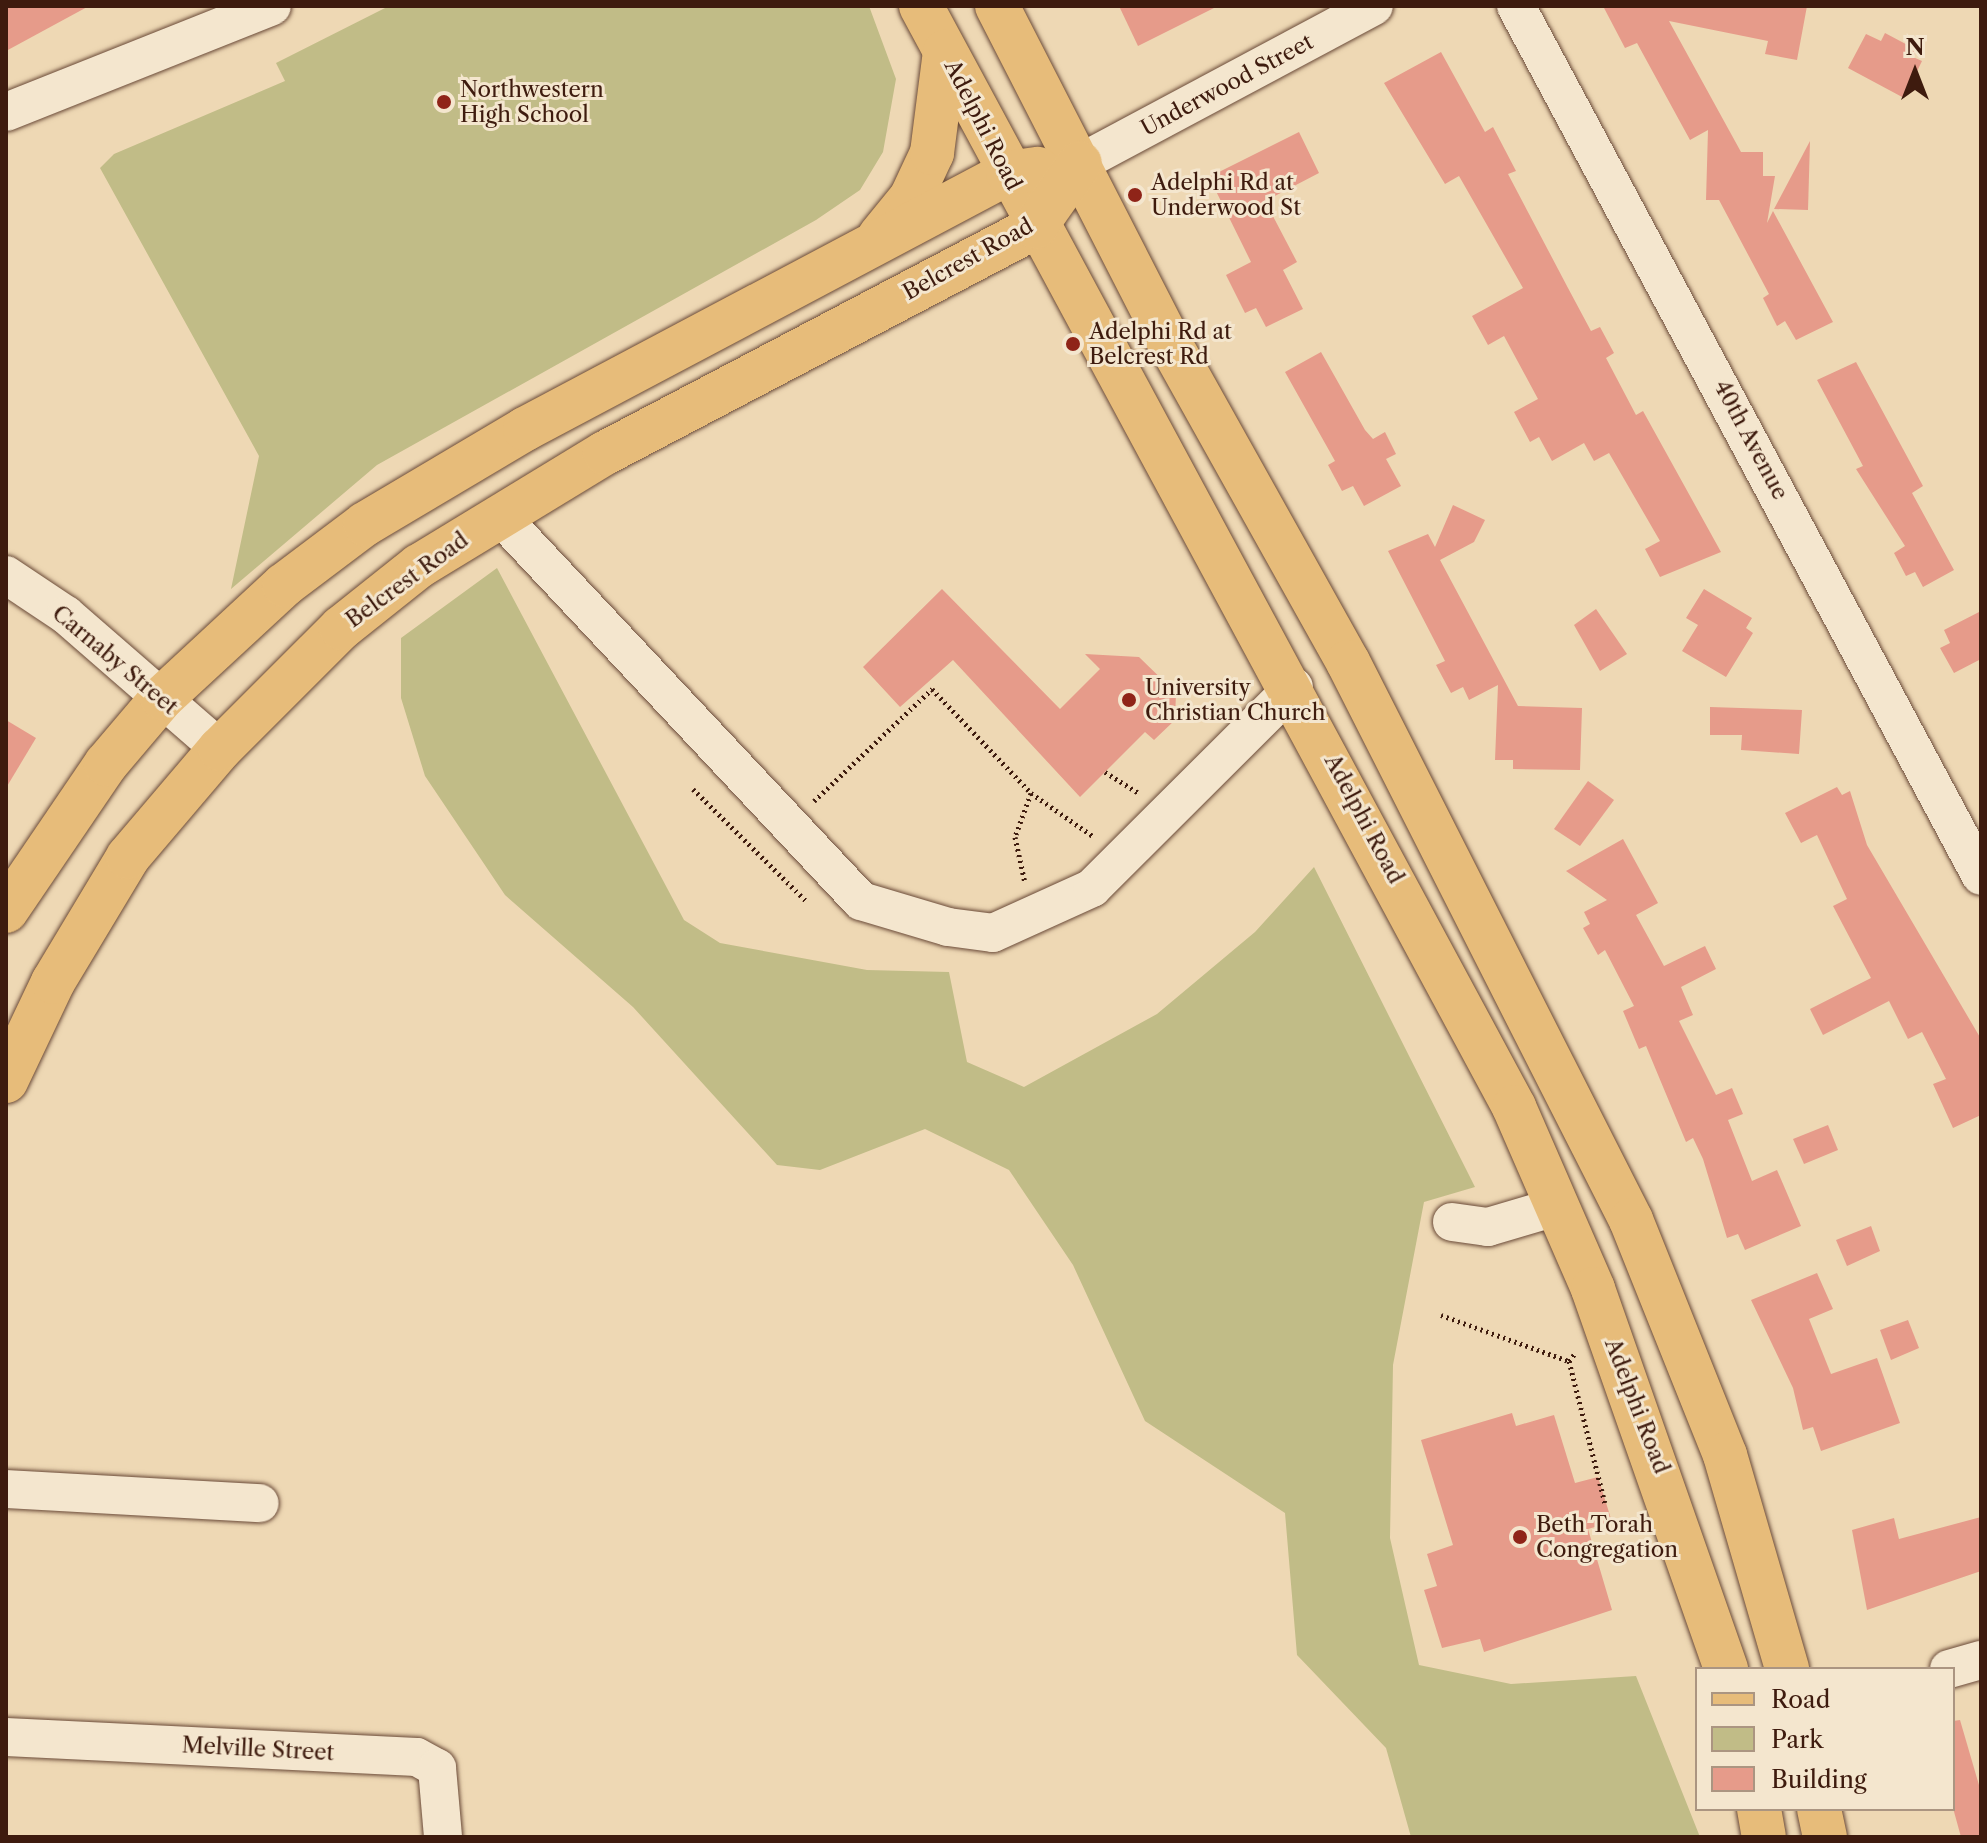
<!DOCTYPE html>
<html>
<head>
<meta charset="utf-8">
<style>
	body { margin:0 }
	#map { position:relative; width:1987px; height:1843px; overflow:hidden; background:#eed8b4; font-family:"Libre Caslon Text",serif }
	div>[style] { position:absolute }
	.green>* { inset:0; background:#c1bc87 }
	.building>* { inset:0; background:#e69b8a }
	.path>* { height:5px; margin-top:-2.5px; transform-origin:0; background:repeating-linear-gradient(90deg,#3e1b0e 0 2px,transparent 0 6px) }
	.roads { filter:drop-shadow(0 0 2px #6a4a38) drop-shadow(0 0 2px #6a4a38) }
	.minor>* { height:38px; margin:-19px; padding:0 19px; transform-origin:19px; border-radius:19px; background:#f4e6ce }
	.major>* { height:44px; margin:-22px; padding:0 22px; transform-origin:22px; border-radius:22px; background:#e7bc7a }
	.dots>* { width:22px; height:22px; translate:-50% -50%; box-sizing:border-box; border:4px solid #f4e6ce; border-radius:50% }
	span { translate:-50% -50%; white-space:nowrap; text-align:center; line-height:1.15; -webkit-text-stroke:6px #f4e6ce; paint-order:stroke }
	.street-label { font-size:22px; color:#3e1b0e }
	.poi-label { font-size:22px; color:#3e1b0e }
	.left { translate:0 -50%; text-align:left }
	.frame { position:absolute; inset:0; border:8px solid #3e1b0e; pointer-events:none }
	.legend { position:absolute; left:1695px; top:1667px; width:260px; height:144px; box-sizing:border-box; background:#f4e6ce; border:2px solid #ab9581; margin:0; padding:10px 14px; list-style:none; font-size:24px; color:#3e1b0e }
	.legend li { display:flex; align-items:center; gap:16px; height:40px }
	.legend b { width:40px; border:2px solid #ab9581 }
	.north { position:absolute; left:1875px; top:32px; width:80px; height:80px; -webkit-text-stroke:6px #f4e6ce; paint-order:stroke; rotate:0deg; font-size:22px; font-weight:700; line-height:32px; text-align:center; color:#3e1b0e }
	.north::after { content:''; display:block; margin:auto; width:28px; height:36px; background:#3e1b0e; clip-path:polygon(50% 0,100% 100%,50% 72%,0 100%) }
</style>
</head>
<body>
<div id="map">
	<div class="green">
		<i style="clip-path:polygon(389px 6px,869px 6px,896px 79px,883px 152px,860px 190px,816px 220px,377px 465px,231px 589px,259px 456px,100px 168px,114px 154px,285px 81px,276px 63px)"></i>
		<i style="clip-path:polygon(497px 568px,684px 920px,720px 943px,867px 970px,949px 972px,967px 1062px,1024px 1087px,1157px 1014px,1255px 932px,1314px 867px,1475px 1187px,1424px 1202px,1393px 1365px,1390px 1538px,1419px 1665px,1511px 1684px,1636px 1676px,1700px 1837px,1411px 1837px,1386px 1748px,1297px 1655px,1285px 1513px,1145px 1421px,1073px 1265px,1009px 1170px,925px 1129px,820px 1170px,777px 1165px,633px 1007px,505px 895px,425px 776px,401px 698px,401px 638px)"></i>
	</div>
	<div class="building">
		<i style="clip-path:polygon(6px 6px,89px 6px,6px 51px)"></i>
		<i style="clip-path:polygon(1119px 6px,1218px 6px,1138px 46px)"></i>
		<i style="clip-path:polygon(1603px 6px,1807px 6px,1797px 60px,1765px 54px,1768px 41px,1669px 21px,1741px 152px,1763px 152px,1763px 176px,1775px 176px,1767px 223px,1773px 211px,1833px 322px,1796px 340px,1785px 321px,1777px 326px,1763px 298px,1769px 294px,1719px 200px,1706px 200px,1708px 130px,1690px 140px,1637px 43px,1625px 48px)"></i>
		<i style="clip-path:polygon(1885px 33px,1917px 50px,1913px 57px,1922px 61px,1904px 98px,1848px 68px,1866px 34px,1881px 41px)"></i>
		<i style="clip-path:polygon(1441px 52px,1485px 132px,1493px 127px,1516px 171px,1508px 174px,1568px 288px,1591px 331px,1600px 327px,1614px 353px,1606px 358px,1636px 415px,1643px 411px,1721px 552px,1660px 577px,1645px 549px,1660px 541px,1609px 453px,1594px 461px,1584px 443px,1552px 461px,1539px 437px,1530px 442px,1514px 412px,1538px 399px,1504px 336px,1488px 345px,1472px 316px,1523px 288px,1459px 176px,1445px 184px,1384px 83px)"></i>
		<i style="clip-path:polygon(1299px 132px,1319px 173px,1265px 201px,1297px 262px,1283px 270px,1303px 309px,1266px 327px,1256px 308px,1245px 313px,1226px 275px,1251px 262px,1209px 177px)"></i>
		<i style="clip-path:polygon(1810px 141px,1808px 210px,1774px 209px)"></i>
		<i style="clip-path:polygon(1321px 352px,1365px 430px,1373px 439px,1385px 432px,1396px 454px,1386px 459px,1401px 486px,1364px 506px,1353px 486px,1342px 491px,1328px 465px,1335px 461px,1285px 372px)"></i>
		<i style="clip-path:polygon(1856px 362px,1923px 486px,1912px 493px,1954px 570px,1923px 587px,1915px 572px,1906px 576px,1894px 553px,1905px 546px,1856px 469px,1863px 466px,1817px 380px)"></i>
		<i style="clip-path:polygon(1453px 505px,1485px 520px,1474px 542px,1440px 560px,1518px 706px,1582px 708px,1580px 770px,1513px 769px,1513px 760px,1495px 760px,1498px 685px,1469px 700px,1463px 687px,1451px 693px,1436px 665px,1445px 661px,1388px 551px,1428px 534px,1435px 547px)"></i>
		<i style="clip-path:polygon(942px 589px,1060px 709px,1100px 669px,1085px 654px,1139px 657px,1176px 693px,1175px 720px,1154px 740px,1145px 732px,1080px 797px,953px 660px,900px 707px,863px 667px)"></i>
		<i style="clip-path:polygon(1704px 589px,1752px 618px,1746px 628px,1753px 633px,1726px 677px,1682px 651px,1698px 625px,1686px 618px)"></i>
		<i style="clip-path:polygon(1596px 609px,1627px 654px,1600px 671px,1574px 625px)"></i>
		<i style="clip-path:polygon(1981px 611px,1981px 659px,1954px 673px,1940px 648px,1950px 643px,1944px 630px)"></i>
		<i style="clip-path:polygon(1710px 707px,1802px 710px,1799px 754px,1741px 750px,1742px 735px,1710px 735px)"></i>
		<i style="clip-path:polygon(6px 720px,36px 738px,6px 788px)"></i>
		<i style="clip-path:polygon(1588px 781px,1614px 800px,1580px 846px,1554px 829px)"></i>
		<i style="clip-path:polygon(1837px 787px,1842px 795px,1850px 791px,1867px 845px,1981px 1039px,1981px 1115px,1953px 1128px,1933px 1084px,1946px 1079px,1922px 1032px,1908px 1039px,1889px 1001px,1823px 1035px,1810px 1009px,1871px 978px,1833px 906px,1847px 899px,1817px 835px,1801px 843px,1785px 813px)"></i>
		<i style="clip-path:polygon(1623px 839px,1658px 903px,1636px 915px,1664px 966px,1705px 946px,1716px 969px,1681px 987px,1693px 1015px,1679px 1021px,1716px 1095px,1732px 1088px,1743px 1114px,1728px 1120px,1752px 1181px,1777px 1170px,1801px 1226px,1745px 1250px,1738px 1234px,1727px 1238px,1703px 1159px,1693px 1138px,1686px 1142px,1646px 1046px,1639px 1049px,1623px 1011px,1634px 1006px,1605px 950px,1598px 955px,1583px 928px,1590px 924px,1584px 912px,1607px 900px,1566px 871px)"></i>
		<i style="clip-path:polygon(1828px 1125px,1838px 1150px,1804px 1164px,1793px 1139px)"></i>
		<i style="clip-path:polygon(1871px 1226px,1880px 1251px,1847px 1266px,1836px 1240px)"></i>
		<i style="clip-path:polygon(1817px 1273px,1833px 1309px,1809px 1319px,1831px 1374px,1877px 1358px,1900px 1423px,1821px 1451px,1813px 1427px,1803px 1430px,1793px 1388px,1751px 1300px)"></i>
		<i style="clip-path:polygon(1908px 1320px,1919px 1348px,1891px 1360px,1880px 1330px)"></i>
		<i style="clip-path:polygon(1512px 1413px,1516px 1426px,1554px 1415px,1575px 1483px,1598px 1477px,1612px 1522px,1588px 1529px,1612px 1610px,1484px 1652px,1480px 1639px,1442px 1648px,1424px 1590px,1437px 1586px,1427px 1554px,1453px 1545px,1421px 1440px)"></i>
		<i style="clip-path:polygon(1981px 1517px,1981px 1571px,1867px 1610px,1852px 1530px,1894px 1518px,1899px 1539px)"></i>
		<i style="clip-path:polygon(1960px 1720px,1981px 1792px,1981px 1837px,1961px 1837px,1953px 1808px,1953px 1721px)"></i>
	</div>
	<div class="path">
		<i style="left:1105px;top:772px;width:40px;rotate:32deg"></i>
		<i style="left:693px;top:789px;width:161px;rotate:44.7deg"></i>
		<i style="left:1031px;top:793px;width:77px;rotate:34.9deg"></i>
		<i style="left:814px;top:801px;width:163px;rotate:-43.5deg"></i>
		<i style="left:932px;top:689px;width:144px;rotate:46.4deg"></i>
		<i style="left:1031px;top:793px;width:47px;rotate:110deg"></i>
		<i style="left:1015px;top:837px;width:47px;rotate:77.7deg"></i>
		<i style="left:1441px;top:1315px;width:136px;rotate:19.8deg"></i>
		<i style="left:1569px;top:1361px;width:11px;rotate:-52deg"></i>
		<i style="left:1569px;top:1361px;width:146px;rotate:75.8deg"></i>
	</div>
	<div class="roads">
		<div class="minor">
			<i style="left:1516px;top:6px;width:986px;rotate:61.88deg"></i>
			<i style="left:6px;top:112px;width:286px;rotate:-21.7deg"></i>
			<i style="left:1080px;top:163px;width:333px;rotate:-28.1deg"></i>
			<i style="left:499px;top:515px;width:529px;rotate:46.84deg"></i>
			<i style="left:861px;top:901px;width:91px;rotate:16.6deg"></i>
			<i style="left:948px;top:927px;width:45px;rotate:7.6deg"></i>
			<i style="left:993px;top:933px;width:109px;rotate:-24.4deg"></i>
			<i style="left:1092px;top:888px;width:285px;rotate:-44.9deg"></i>
			<i style="left:6px;top:575px;width:72px;rotate:33.7deg"></i>
			<i style="left:66px;top:615px;width:204px;rotate:41deg"></i>
			<i style="left:1452px;top:1222px;width:36px;rotate:8deg"></i>
			<i style="left:1488px;top:1227px;width:74px;rotate:-16.5deg"></i>
			<i style="left:6px;top:1489px;width:254px;rotate:3.2deg"></i>
			<i style="left:1949px;top:1669px;width:33px;rotate:-16deg"></i>
			<i style="left:6px;top:1737px;width:411px;rotate:2.8deg"></i>
			<i style="left:417px;top:1757px;width:23px;rotate:29deg"></i>
			<i style="left:437px;top:1768px;width:69px;rotate:85deg"></i>
		</div>
		<div class="major">
			<i style="left:921px;top:6px;width:1251px;rotate:61.69deg"></i>
			<i style="left:1514px;top:1107px;width:198px;rotate:66.5deg"></i>
			<i style="left:1593px;top:1289px;width:403px;rotate:70.7deg"></i>
			<i style="left:997px;top:6px;width:375px;rotate:62.9deg"></i>
			<i style="left:1168px;top:340px;width:369px;rotate:60.8deg"></i>
			<i style="left:1348px;top:662px;width:626px;rotate:63.11deg"></i>
			<i style="left:1631px;top:1220px;width:253px;rotate:68.2deg"></i>
			<i style="left:1725px;top:1455px;width:223px;rotate:73.8deg"></i>
			<i style="left:880px;top:236px;width:49px;rotate:-50.8deg"></i>
			<i style="left:911px;top:198px;width:50px;rotate:-65deg"></i>
			<i style="left:932px;top:153px;width:102px;rotate:-82.7deg"></i>
			<i style="left:6px;top:911px;width:178px;rotate:-55.8deg"></i>
			<i style="left:106px;top:764px;width:87px;rotate:-49.7deg"></i>
			<i style="left:162px;top:698px;width:166px;rotate:-42.8deg"></i>
			<i style="left:284px;top:585px;width:101px;rotate:-37deg"></i>
			<i style="left:365px;top:524px;width:186px;rotate:-30.7deg"></i>
			<i style="left:525px;top:429px;width:547px;rotate:-27.92deg"></i>
			<i style="left:1008px;top:173px;width:30px;rotate:-8deg"></i>
			<i style="left:6px;top:1081px;width:110px;rotate:-64.6deg"></i>
			<i style="left:53px;top:982px;width:146px;rotate:-59deg"></i>
			<i style="left:128px;top:857px;width:142px;rotate:-49.6deg"></i>
			<i style="left:220px;top:749px;width:171px;rotate:-45deg"></i>
			<i style="left:341px;top:628px;width:100px;rotate:-38.5deg"></i>
			<i style="left:419px;top:566px;width:218px;rotate:-31.3deg"></i>
			<i style="left:605px;top:453px;width:486px;rotate:-27.7deg"></i>
			<i style="left:1035px;top:227px;width:78px;rotate:-54.9deg"></i>
			<i style="left:1759px;top:1809px;width:28px;rotate:80deg"></i>
			<i style="left:1819px;top:1809px;width:29px;rotate:78deg"></i>
		</div>
	</div>
	<div class="dots">
		<i style="left:444px;top:102px;background:#8f2418"></i>
		<i style="left:1135px;top:195px;background:#8f2418"></i>
		<i style="left:1073px;top:344px;background:#8f2418"></i>
		<i style="left:1129px;top:700px;background:#8f2418"></i>
		<i style="left:1520px;top:1537px;background:#8f2418"></i>
	</div>
	<div class="street-label">
		<span style="left:1227px;top:85px;rotate:-28deg">Underwood Street</span>
		<span style="left:983px;top:125px;rotate:63deg">Adelphi Road</span>
		<span style="left:968px;top:259px;rotate:-29deg">Belcrest Road</span>
		<span style="left:1751px;top:440px;rotate:62deg">40th Avenue</span>
		<span style="left:407px;top:580px;rotate:-36deg">Belcrest Road</span>
		<span style="left:115px;top:660px;rotate:40deg">Carnaby Street</span>
		<span style="left:1364px;top:819px;rotate:62deg">Adelphi Road</span>
		<span style="left:1637px;top:1406px;rotate:69deg">Adelphi Road</span>
		<span style="left:258px;top:1749px;rotate:3deg">Melville Street</span>
	</div>
	<div class="poi-label">
		<span class="left" style="left:460px;top:102px">Northwestern<br>High School</span>
		<span class="left" style="left:1151px;top:195px">Adelphi Rd at<br>Underwood St</span>
		<span class="left" style="left:1089px;top:344px">Adelphi Rd at<br>Belcrest Rd</span>
		<span class="left" style="left:1145px;top:700px">University<br>Christian Church</span>
		<span class="left" style="left:1536px;top:1537px">Beth Torah<br>Congregation</span>
	</div>
	<div class="frame"></div>
	<ul class="legend">
	<li><b style="height:10px;background:#e7bc7a"></b>Road</li>
	<li><b style="height:22px;background:#c1bc87"></b>Park</li>
	<li><b style="height:22px;background:#e69b8a"></b>Building</li>
	</ul>
	<div class="north">N</div>
</div>
</body>
</html>
